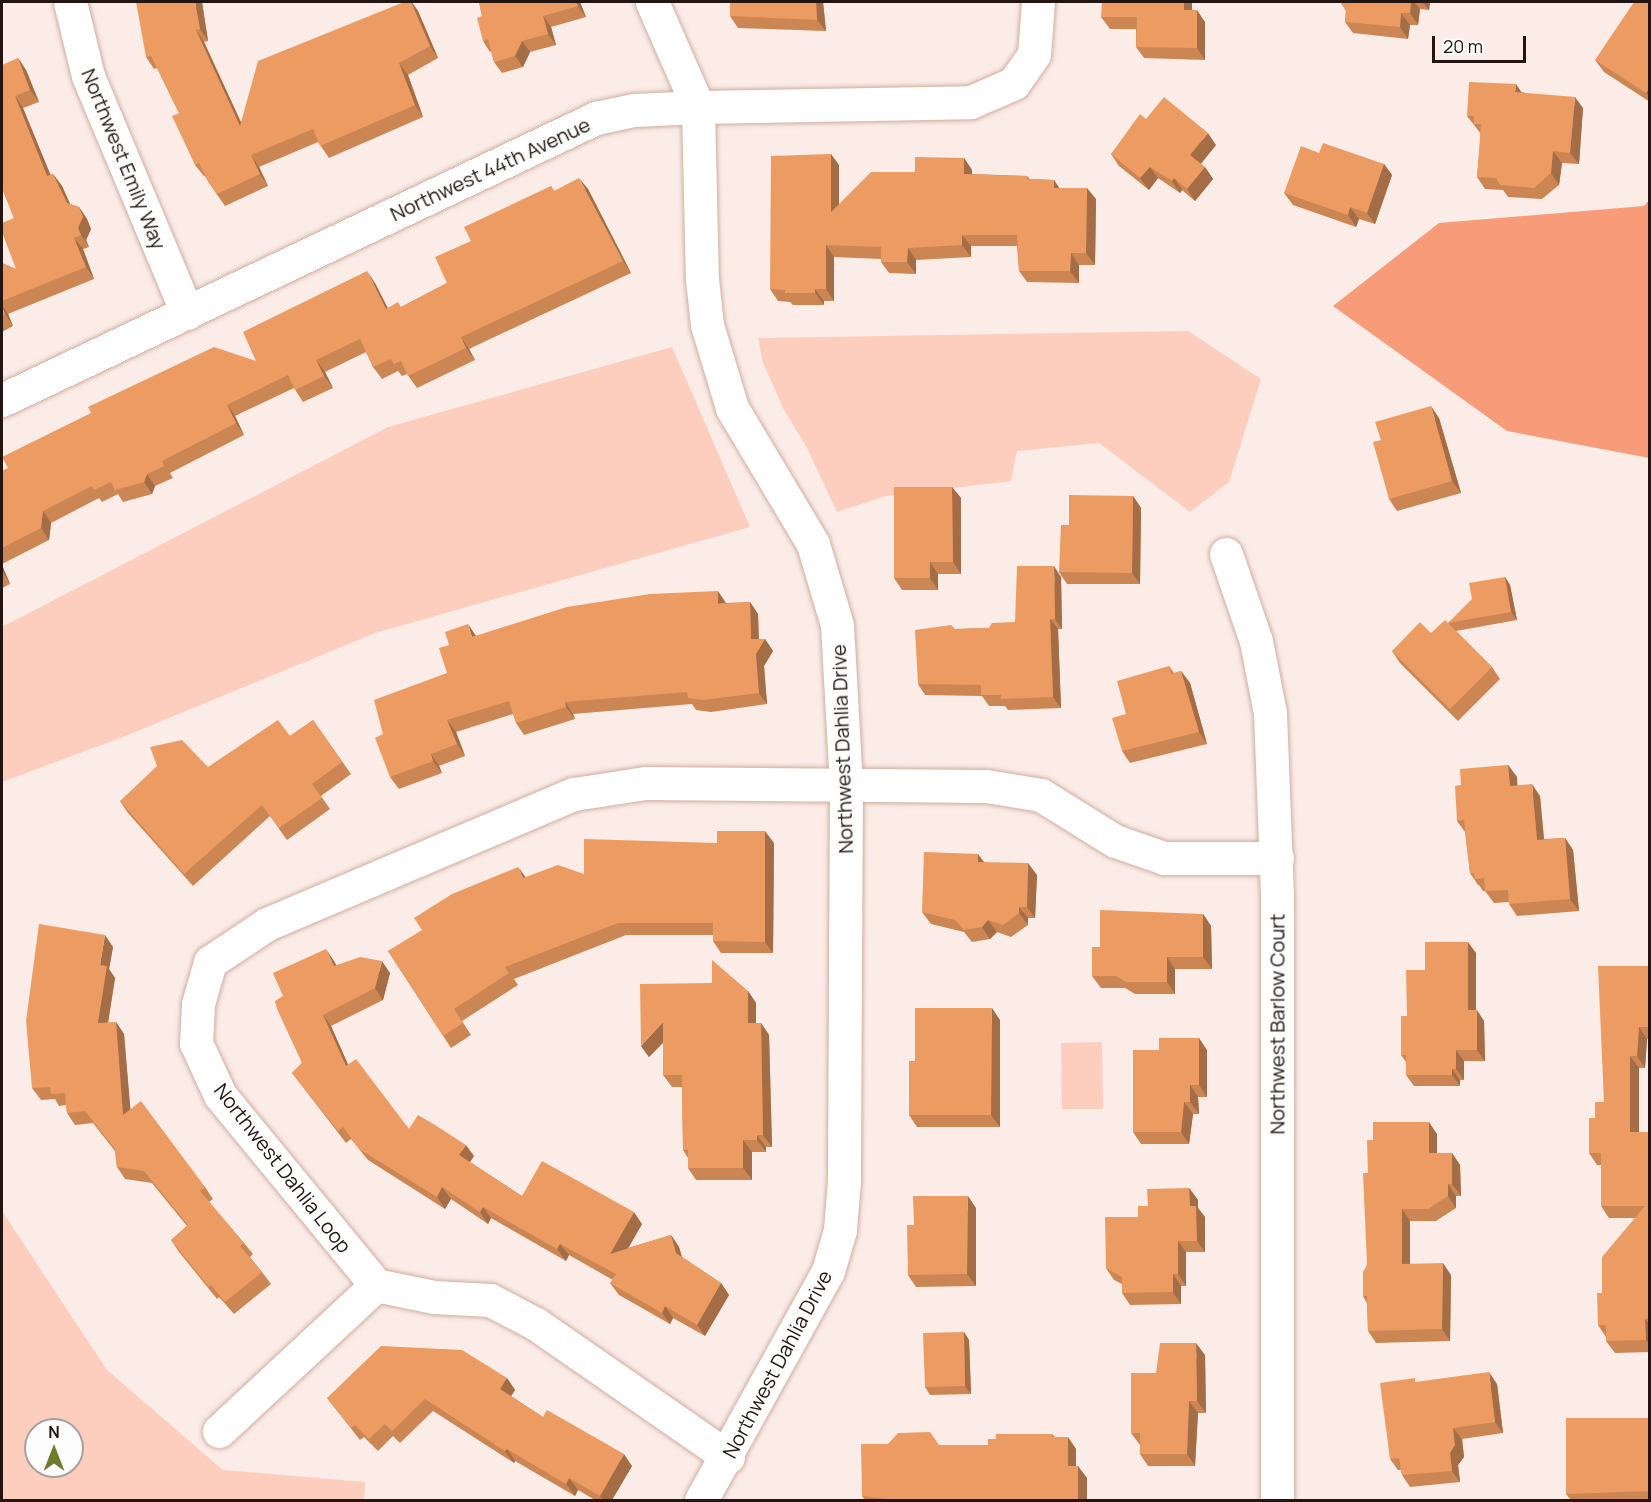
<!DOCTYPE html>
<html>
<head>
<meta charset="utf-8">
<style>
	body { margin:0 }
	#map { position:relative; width:1651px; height:1502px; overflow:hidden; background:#fbece7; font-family:Manrope,sans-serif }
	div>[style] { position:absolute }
	.green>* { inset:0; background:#fdcebd }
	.forest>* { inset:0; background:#f79b78 }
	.roads { filter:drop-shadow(0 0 2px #d0ada0) drop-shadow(0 0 2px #d0ada0) }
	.minor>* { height:33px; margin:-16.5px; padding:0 16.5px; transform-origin:16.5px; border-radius:16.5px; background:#fff }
	.wall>* { inset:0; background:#cb8654 }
	.shaded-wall>* { inset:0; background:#a56d45 }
	.building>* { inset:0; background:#ec9c62 }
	span { translate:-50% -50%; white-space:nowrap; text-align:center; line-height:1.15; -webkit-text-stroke:6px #fdfdfd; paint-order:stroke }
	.street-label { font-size:20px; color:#231612 }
	.frame { position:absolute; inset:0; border:3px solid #231612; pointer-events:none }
	.north { position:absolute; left:24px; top:1418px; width:60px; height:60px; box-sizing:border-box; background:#fdfdfd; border:2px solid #a6a19f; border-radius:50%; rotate:0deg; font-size:16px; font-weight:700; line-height:24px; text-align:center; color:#231612 }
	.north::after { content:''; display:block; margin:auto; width:21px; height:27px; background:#6c7d2c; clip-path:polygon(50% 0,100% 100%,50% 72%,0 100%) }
	.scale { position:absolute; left:1432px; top:36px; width:94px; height:27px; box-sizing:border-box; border:3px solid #231612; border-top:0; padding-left:8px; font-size:18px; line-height:21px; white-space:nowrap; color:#231612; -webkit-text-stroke:4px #fdfdfd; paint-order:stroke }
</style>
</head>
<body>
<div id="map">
	<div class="green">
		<i style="clip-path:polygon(1188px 331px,1261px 379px,1229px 482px,1190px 512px,1099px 443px,1017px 451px,1011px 481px,886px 496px,837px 512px,807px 448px,784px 410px,763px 363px,758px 338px)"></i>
		<i style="clip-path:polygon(672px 347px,750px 527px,375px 633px,123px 737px,2px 782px,2px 627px,388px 427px)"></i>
		<i style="clip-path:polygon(1102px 1042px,1103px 1109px,1062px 1109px,1061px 1043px)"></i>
		<i style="clip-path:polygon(evenodd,2px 1211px,107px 1370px,223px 1470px,365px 1482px,364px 1500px,2px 1500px,2px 1211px,36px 1430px,72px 1430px,72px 1466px,36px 1466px,36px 1430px)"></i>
	</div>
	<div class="forest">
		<i style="clip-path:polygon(1649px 200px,1649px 458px,1507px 431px,1333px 306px,1439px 223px,1644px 206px)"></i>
	</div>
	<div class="roads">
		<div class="minor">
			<i style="left:70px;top:2px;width:76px;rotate:76.3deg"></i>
			<i style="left:88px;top:76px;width:257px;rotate:67.3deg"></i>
			<i style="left:652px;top:2px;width:115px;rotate:66.3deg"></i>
			<i style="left:698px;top:107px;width:172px;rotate:88.7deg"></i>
			<i style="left:702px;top:279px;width:46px;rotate:83.8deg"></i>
			<i style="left:707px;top:325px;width:87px;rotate:73.2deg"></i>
			<i style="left:732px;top:408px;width:158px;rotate:59.2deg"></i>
			<i style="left:813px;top:544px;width:84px;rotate:73.5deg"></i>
			<i style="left:837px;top:625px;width:160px;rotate:86.8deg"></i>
			<i style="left:846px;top:785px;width:395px;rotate:90.3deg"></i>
			<i style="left:844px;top:1180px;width:50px;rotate:94.6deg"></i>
			<i style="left:840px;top:1230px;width:43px;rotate:106.3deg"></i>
			<i style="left:828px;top:1271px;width:262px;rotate:119deg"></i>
			<i style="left:2px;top:400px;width:658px;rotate:-25.4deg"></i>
			<i style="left:596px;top:118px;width:40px;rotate:-12deg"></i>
			<i style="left:635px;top:110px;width:63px;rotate:-2.7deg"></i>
			<i style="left:698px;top:107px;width:273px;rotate:-1deg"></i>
			<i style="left:971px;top:102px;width:47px;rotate:-23.8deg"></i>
			<i style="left:1014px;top:83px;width:35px;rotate:-55deg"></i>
			<i style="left:1034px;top:54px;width:52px;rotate:-85.6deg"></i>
			<i style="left:1226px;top:554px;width:92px;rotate:71deg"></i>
			<i style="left:1256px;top:641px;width:73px;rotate:79deg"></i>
			<i style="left:1270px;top:713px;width:183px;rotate:87.8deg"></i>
			<i style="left:1277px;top:896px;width:604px;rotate:90deg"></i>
			<i style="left:219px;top:1431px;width:214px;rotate:-42.9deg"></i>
			<i style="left:728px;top:1457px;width:234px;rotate:-145.3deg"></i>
			<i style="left:536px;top:1324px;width:52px;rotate:-152.4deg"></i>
			<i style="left:490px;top:1300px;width:56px;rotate:-176.9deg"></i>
			<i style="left:434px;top:1297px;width:59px;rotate:-168.3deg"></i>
			<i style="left:376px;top:1285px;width:246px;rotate:-129.4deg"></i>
			<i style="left:220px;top:1095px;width:57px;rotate:-114.8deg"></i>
			<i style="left:196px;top:1043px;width:39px;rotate:-87deg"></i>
			<i style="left:198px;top:1004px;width:44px;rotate:-74.1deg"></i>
			<i style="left:210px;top:962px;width:69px;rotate:-33.7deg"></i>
			<i style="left:267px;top:924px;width:333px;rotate:-23deg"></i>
			<i style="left:574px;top:794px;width:72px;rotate:-8.8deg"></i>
			<i style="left:645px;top:783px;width:341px;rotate:0.5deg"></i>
			<i style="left:986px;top:786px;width:56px;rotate:9.3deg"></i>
			<i style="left:1041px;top:795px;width:87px;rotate:31.9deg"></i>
			<i style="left:1115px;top:841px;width:52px;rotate:19.1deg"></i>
			<i style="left:1164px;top:858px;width:113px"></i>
		</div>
	</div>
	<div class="wall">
		<i style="clip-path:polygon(202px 2px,208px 41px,204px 42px,241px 122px,404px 2px,412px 2px,418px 11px,438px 58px,408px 75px,423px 117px,329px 158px,318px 142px,259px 167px,268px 186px,225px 206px,209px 183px,205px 176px,204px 176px,195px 165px,179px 113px,157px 68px,154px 69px,146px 57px)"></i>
		<i style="clip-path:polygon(479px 2px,580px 2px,586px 17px,551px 27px,556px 45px,530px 52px,523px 67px,502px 73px,494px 62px,491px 51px,490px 52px,483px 41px,482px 16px)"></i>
		<i style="clip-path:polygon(730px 2px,823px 2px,826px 31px,738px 28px,730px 16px)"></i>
		<i style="clip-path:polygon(1192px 2px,1192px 10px,1205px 22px,1205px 60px,1144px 58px,1136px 47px,1136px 29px,1110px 29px,1101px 17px)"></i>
		<i style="clip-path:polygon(1341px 2px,1430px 2px,1429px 10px,1420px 9px,1418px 25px,1410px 25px,1408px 39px,1353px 33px,1345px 22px,1346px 11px,1341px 3px)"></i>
		<i style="clip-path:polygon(1650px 2px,1650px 102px,1604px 72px,1595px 60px)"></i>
		<i style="clip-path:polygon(18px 58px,26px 70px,39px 102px,23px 108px,50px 175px,53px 174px,62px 186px,70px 204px,79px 207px,87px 219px,91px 229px,86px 240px,89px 247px,83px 249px,94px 279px,8px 314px,13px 326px,2px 332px,2px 263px,16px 269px,14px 218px,2px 188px)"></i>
		<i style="clip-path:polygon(1522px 92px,1583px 108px,1579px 164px,1562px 163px,1559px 185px,1542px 199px,1508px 197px,1503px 190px,1485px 189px,1477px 177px,1481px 134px,1467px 116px)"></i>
		<i style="clip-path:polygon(1146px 119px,1216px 145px,1201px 164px,1205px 167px,1213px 179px,1195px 201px,1182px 190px,1180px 193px,1158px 178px,1149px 190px,1119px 166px,1111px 154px)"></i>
		<i style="clip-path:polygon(1319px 153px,1384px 164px,1392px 175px,1375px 224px,1359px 219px,1356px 227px,1293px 205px,1284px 193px)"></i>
		<i style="clip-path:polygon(964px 158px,972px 170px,972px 174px,1027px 176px,1030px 179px,1054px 180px,1059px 188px,1096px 199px,1095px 265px,1079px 265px,1079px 283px,1027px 282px,1019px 271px,1017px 246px,971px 246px,971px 257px,916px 260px,916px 274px,889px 273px,881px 262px,881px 259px,834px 257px,834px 301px,824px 301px,824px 305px,793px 305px,790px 302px,778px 301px,770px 289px,839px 165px,839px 204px,915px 172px)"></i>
		<i style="clip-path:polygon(551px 186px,554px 191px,588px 189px,631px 273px,469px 349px,475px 360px,417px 388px,407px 374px,402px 376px,398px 371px,382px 379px,373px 367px,366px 352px,325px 372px,333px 388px,303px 402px,294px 388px,235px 416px,244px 435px,170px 473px,173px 478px,155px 486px,152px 494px,123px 502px,118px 494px,102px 502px,99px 498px,51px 523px,49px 540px,2px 564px,2px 471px,256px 361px,375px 283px,387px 308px,401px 307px,447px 283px,471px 241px)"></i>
		<i style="clip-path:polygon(1439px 418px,1461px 493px,1397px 511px,1389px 499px,1381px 440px)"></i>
		<i style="clip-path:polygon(952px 487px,961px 498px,961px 574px,938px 574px,938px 590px,902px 590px,894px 578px)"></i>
		<i style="clip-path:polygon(1133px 496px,1141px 508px,1140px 584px,1067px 584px,1059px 572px,1069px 525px)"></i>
		<i style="clip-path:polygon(2px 565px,10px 584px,2px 588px)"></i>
		<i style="clip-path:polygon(1061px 577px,1062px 629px,1058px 629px,1061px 708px,1008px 710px,1005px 706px,989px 706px,982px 696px,925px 695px,918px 684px,955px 629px,989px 628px,1015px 622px)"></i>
		<i style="clip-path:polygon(1505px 577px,1510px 585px,1517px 620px,1456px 631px,1492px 667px,1500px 679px,1458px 721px,1400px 663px,1392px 651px,1431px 633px,1448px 623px)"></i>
		<i style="clip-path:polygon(750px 602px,758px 614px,759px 639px,765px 639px,773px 651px,764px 666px,767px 704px,711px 712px,696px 710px,692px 704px,573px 714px,575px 719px,524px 735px,516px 723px,513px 714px,456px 732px,465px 756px,439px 766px,442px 773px,399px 789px,390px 777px,383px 734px,447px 673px,476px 636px,726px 603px)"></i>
		<i style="clip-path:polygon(1169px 666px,1174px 673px,1181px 671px,1190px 683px,1207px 744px,1130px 763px,1122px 751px,1126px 714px)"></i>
		<i style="clip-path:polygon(313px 720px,351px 774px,321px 796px,330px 809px,287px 840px,270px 816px,193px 886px,128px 813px,120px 801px,290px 736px)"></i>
		<i style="clip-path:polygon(1508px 765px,1517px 777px,1517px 786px,1540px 796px,1544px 839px,1565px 838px,1573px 850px,1579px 911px,1517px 916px,1509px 904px,1509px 902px,1494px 903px,1485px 891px,1483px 891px,1479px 885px,1478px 885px,1470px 873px,1465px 832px,1457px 821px,1461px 785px)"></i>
		<i style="clip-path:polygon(717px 843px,774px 843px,773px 953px,721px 953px,713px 941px,713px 935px,626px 935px,514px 979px,518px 985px,462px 1021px,471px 1035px,451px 1048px,388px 951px,526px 877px,584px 874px)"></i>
		<i style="clip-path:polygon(984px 862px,1037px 875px,1035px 918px,1028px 918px,1028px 925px,1011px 937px,997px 932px,990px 939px,972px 942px,964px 932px,931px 924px,922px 912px)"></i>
		<i style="clip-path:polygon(1203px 914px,1211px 926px,1212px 969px,1175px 969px,1175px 994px,1135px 994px,1125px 988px,1101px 988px,1092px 976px,1100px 947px)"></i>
		<i style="clip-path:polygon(113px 947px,109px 969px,115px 978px,108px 1023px,116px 1022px,124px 1034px,130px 1110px,205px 1187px,213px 1199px,209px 1202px,244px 1243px,253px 1254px,250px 1257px,262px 1272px,271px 1284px,234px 1314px,219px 1297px,217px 1299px,179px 1252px,171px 1240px,187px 1226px,152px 1183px,125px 1179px,117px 1167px,115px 1151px,93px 1123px,75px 1125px,67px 1113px,66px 1105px,59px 1106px,55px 1099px,41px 1100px,32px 1088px)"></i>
		<i style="clip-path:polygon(1476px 953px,1476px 1010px,1484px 1021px,1485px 1061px,1464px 1061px,1464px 1080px,1460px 1080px,1460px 1086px,1414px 1086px,1406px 1075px,1406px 1062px,1401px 1055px,1407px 1016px,1425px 970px)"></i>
		<i style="clip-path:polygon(334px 961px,336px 965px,390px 973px,383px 1000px,331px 1026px,348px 1065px,409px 1129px,474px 1156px,470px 1162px,522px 1196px,642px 1224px,628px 1248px,671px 1235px,679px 1247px,682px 1257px,721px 1283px,729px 1295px,705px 1336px,673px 1318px,670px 1324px,619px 1295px,610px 1283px,613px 1280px,569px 1255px,566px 1261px,491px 1218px,488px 1224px,451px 1199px,445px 1209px,368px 1160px,351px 1139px,346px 1143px,292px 1073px,302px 1063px,283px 996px)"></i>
		<i style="clip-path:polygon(1650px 966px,1650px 1039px,1647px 1039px,1645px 1068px,1639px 1068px,1639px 1132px,1650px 1132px,1650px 1352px,1615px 1353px,1606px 1341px,1606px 1337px,1598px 1325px,1602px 1293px,1635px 1218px,1609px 1218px,1601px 1206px,1601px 1165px,1597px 1165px,1589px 1153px,1595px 1118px,1604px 1102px)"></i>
		<i style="clip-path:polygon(748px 991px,756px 1003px,756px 1023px,761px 1023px,769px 1035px,772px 1147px,766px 1147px,766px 1152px,752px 1152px,752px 1180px,696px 1180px,688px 1168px,688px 1158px,683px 1150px,682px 1087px,672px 1087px,663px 1075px,663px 1043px,649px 1057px,641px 1046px)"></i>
		<i style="clip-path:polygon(1000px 1020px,1000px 1127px,917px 1127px,909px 1115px,915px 1061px)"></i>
		<i style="clip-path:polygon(1207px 1050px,1207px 1097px,1198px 1097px,1199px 1114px,1193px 1114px,1189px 1144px,1141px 1144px,1133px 1132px)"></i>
		<i style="clip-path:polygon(1437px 1134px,1437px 1153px,1452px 1153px,1460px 1165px,1461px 1196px,1456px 1196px,1456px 1208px,1436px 1221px,1410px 1221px,1410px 1264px,1451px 1275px,1450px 1341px,1376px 1343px,1368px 1331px,1367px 1303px,1363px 1296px,1367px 1265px,1368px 1173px,1373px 1140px)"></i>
		<i style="clip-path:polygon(1189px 1188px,1198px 1200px,1198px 1208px,1205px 1217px,1205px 1252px,1186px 1252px,1186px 1286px,1181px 1286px,1181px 1304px,1130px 1305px,1122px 1293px,1122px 1284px,1114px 1280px,1106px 1268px,1138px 1217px,1148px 1206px)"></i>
		<i style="clip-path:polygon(976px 1208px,976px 1286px,916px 1287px,908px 1275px,914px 1225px)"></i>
		<i style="clip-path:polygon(964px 1332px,969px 1340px,971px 1394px,930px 1395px,925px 1387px)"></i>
		<i style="clip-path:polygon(1205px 1355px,1206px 1413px,1198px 1413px,1195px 1466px,1148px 1466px,1140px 1454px,1140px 1445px,1131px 1433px,1156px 1373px)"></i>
		<i style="clip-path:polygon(507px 1378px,515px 1390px,511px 1396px,543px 1417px,632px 1466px,612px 1500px,595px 1500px,578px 1490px,575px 1496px,515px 1461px,514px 1463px,433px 1411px,400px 1443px,393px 1436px,378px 1451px,364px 1437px,360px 1440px,327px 1398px)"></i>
		<i style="clip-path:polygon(1418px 1382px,1497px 1384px,1503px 1433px,1462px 1439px,1464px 1457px,1458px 1465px,1460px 1482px,1410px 1487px,1402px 1475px,1401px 1470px,1398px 1470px,1390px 1459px)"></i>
		<i style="clip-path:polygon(1650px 1418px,1650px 1500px,1571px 1500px,1566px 1494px)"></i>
		<i style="clip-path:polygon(1052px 1434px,1055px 1437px,1076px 1449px,1076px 1466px,1087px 1478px,1087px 1500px,865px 1500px,862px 1496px,939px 1445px,988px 1445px,996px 1439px)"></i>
	</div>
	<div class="shaded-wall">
		<i style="clip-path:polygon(195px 2px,202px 2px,208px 41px,200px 29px)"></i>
		<i style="clip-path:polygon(411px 2px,418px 11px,438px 58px,430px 46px)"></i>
		<i style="clip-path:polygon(576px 2px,580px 2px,586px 17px,578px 6px)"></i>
		<i style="clip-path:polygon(816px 2px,823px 2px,826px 31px,817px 20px)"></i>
		<i style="clip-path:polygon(1184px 2px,1192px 2px,1192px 21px,1184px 10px)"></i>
		<i style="clip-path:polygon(1411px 2px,1414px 2px,1420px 9px,1418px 25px,1410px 13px)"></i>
		<i style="clip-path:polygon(1422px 2px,1430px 2px,1429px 10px)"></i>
		<i style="clip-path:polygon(1197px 10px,1205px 22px,1205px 60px,1197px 48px)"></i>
		<i style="clip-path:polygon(1401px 13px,1410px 25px,1408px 39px,1400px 27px)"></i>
		<i style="clip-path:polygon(543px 16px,551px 27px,556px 45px,548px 34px)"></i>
		<i style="clip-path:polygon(196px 30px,204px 42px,248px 138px,240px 126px)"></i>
		<i style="clip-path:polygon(522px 41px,530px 52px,523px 67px,515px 56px)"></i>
		<i style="clip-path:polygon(18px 58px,26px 70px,39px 102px,30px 90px)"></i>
		<i style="clip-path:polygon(399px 63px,408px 75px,423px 117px,415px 105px)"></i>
		<i style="clip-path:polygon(1516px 84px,1524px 96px,1515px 92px)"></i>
		<i style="clip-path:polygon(1650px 87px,1650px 98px,1646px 93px)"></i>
		<i style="clip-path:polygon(15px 96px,23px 108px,56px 188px,47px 176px)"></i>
		<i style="clip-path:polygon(1575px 97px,1583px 108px,1579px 164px,1570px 153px)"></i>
		<i style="clip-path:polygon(1208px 133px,1216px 145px,1198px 167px,1190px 155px)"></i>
		<i style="clip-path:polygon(1553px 151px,1562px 163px,1559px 185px,1551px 173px)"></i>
		<i style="clip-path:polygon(831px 154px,839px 165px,839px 224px,831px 212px)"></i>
		<i style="clip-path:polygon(251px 155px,259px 167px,268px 186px,260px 174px)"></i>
		<i style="clip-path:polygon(964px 158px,972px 170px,972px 186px,964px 174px)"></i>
		<i style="clip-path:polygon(1384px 164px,1392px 175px,1375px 224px,1367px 213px)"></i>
		<i style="clip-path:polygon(1150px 167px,1158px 178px,1149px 190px,1140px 178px)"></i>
		<i style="clip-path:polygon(1205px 167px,1213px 179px,1195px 201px,1187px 189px)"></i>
		<i style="clip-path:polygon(53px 174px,62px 186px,75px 215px,67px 203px)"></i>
		<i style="clip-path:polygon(579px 178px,588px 189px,631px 273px,623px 261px)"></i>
		<i style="clip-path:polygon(1174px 178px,1182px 190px,1180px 193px,1172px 181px)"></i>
		<i style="clip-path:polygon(1054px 180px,1062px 192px,1054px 188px)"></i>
		<i style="clip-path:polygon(1087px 188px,1096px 199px,1095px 265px,1086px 253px)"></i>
		<i style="clip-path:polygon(79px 207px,87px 219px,91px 229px,86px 240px,89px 247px,81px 235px,78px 228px)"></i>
		<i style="clip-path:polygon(1350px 207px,1359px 219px,1356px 227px,1348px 215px)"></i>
		<i style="clip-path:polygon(962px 235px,971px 246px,971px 257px,962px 245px)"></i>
		<i style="clip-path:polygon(74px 238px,83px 249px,94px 279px,86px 267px)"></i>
		<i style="clip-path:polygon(826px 245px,834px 257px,834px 301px,826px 289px)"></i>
		<i style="clip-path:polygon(908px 248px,916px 260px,916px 274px,907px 262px)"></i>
		<i style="clip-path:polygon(1071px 253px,1079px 265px,1079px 283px,1070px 271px)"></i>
		<i style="clip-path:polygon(367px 271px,375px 283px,394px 320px,386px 309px)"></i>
		<i style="clip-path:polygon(815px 289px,824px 301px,824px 305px,815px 293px)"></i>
		<i style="clip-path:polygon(2px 305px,8px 314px,13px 326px,5px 314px)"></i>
		<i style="clip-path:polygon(461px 337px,469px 349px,475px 360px,466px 348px)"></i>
		<i style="clip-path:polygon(316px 360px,325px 372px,333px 388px,324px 376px)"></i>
		<i style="clip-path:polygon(227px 405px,235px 416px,244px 435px,236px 423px)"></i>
		<i style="clip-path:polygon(1431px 406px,1439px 418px,1461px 493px,1452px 481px)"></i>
		<i style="clip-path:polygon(147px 474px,155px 486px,152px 494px,144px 482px)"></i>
		<i style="clip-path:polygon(952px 487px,961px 498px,961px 574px,953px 562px)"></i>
		<i style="clip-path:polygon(1133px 496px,1141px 508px,1140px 584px,1132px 573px)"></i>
		<i style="clip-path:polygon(43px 511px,51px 523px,49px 540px,41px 528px)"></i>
		<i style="clip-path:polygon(930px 562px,938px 574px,938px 590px,930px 578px)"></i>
		<i style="clip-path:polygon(2px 565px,10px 584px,2px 571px)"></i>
		<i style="clip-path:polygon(1054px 566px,1061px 577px,1062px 629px,1055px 619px)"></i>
		<i style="clip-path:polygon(1505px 577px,1510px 585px,1517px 620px,1511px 612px)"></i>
		<i style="clip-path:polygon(718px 591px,726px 603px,718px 604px)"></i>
		<i style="clip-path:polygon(750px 602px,758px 614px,759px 649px,765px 639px,773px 651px,764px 666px,767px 704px,759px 693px,751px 639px)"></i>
		<i style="clip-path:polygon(1050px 619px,1058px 629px,1061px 708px,1053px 697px)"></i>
		<i style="clip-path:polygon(468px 624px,476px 636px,472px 637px)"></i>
		<i style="clip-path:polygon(1181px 671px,1190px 683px,1207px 744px,1199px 732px)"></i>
		<i style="clip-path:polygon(565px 702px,573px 714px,575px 719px,566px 707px)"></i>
		<i style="clip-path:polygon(447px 720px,456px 732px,465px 756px,457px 744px)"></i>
		<i style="clip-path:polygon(431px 754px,439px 766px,442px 773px,433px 761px)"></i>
		<i style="clip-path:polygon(1508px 765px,1517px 777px,1518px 798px,1510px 786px)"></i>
		<i style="clip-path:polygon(1532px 784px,1540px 796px,1545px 852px,1537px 840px)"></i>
		<i style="clip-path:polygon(765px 831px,774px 843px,773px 953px,765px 942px)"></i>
		<i style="clip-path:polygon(1565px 838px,1573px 850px,1579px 911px,1570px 899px)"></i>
		<i style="clip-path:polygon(978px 854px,987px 866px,978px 862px)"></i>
		<i style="clip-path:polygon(1028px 863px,1037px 875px,1035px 918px,1027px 907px)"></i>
		<i style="clip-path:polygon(518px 867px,527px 879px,523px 878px)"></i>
		<i style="clip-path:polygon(1019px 907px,1028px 918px,1028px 925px,1019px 913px)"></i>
		<i style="clip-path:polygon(1203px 914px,1211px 926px,1212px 969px,1203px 957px)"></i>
		<i style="clip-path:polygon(988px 920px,997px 932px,990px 939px,982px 927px)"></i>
		<i style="clip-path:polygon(105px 935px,113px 947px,109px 969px,115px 978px,106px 1035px,98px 1023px,100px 965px)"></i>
		<i style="clip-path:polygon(1468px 942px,1476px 953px,1476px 1021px,1468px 1010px)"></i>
		<i style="clip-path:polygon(326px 949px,334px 961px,342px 978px,334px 966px)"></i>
		<i style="clip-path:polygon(1167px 957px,1175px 969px,1175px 994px,1167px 982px)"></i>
		<i style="clip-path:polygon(382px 961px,390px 973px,383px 1000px,375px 988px)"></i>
		<i style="clip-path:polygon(748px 991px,756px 1003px,756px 1035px,748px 1023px)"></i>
		<i style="clip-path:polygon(992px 1008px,1000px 1020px,1000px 1127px,991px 1115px)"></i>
		<i style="clip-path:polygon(1477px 1010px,1484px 1021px,1485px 1061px,1477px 1050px)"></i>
		<i style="clip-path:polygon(323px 1015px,331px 1026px,354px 1078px,346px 1066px)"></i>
		<i style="clip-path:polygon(116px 1022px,124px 1034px,132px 1127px,123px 1115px)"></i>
		<i style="clip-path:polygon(663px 1022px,671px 1034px,649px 1057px,641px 1046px)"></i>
		<i style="clip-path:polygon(761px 1023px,769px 1035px,772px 1147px,763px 1135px)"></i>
		<i style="clip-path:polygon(1639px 1027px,1647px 1039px,1645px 1068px,1637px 1056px)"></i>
		<i style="clip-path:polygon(1199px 1038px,1207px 1050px,1207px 1097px,1199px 1085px)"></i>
		<i style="clip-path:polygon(1456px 1050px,1464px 1061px,1464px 1080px,1456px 1069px)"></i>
		<i style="clip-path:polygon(1630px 1056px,1639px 1068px,1639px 1144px,1630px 1132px)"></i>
		<i style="clip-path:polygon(1452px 1069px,1460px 1080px,1460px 1086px,1452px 1075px)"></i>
		<i style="clip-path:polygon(1190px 1085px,1198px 1097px,1199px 1114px,1190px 1102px)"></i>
		<i style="clip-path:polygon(1184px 1102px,1193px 1114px,1189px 1144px,1181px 1132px)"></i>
		<i style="clip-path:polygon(1429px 1122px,1437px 1134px,1437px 1165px,1429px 1153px)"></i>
		<i style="clip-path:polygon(757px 1135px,766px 1147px,766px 1152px,757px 1140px)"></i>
		<i style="clip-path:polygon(743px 1140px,752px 1152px,752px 1180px,743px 1168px)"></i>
		<i style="clip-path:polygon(466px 1145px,474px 1156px,467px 1166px,459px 1155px)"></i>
		<i style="clip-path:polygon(1452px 1153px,1460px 1165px,1461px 1196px,1452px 1184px)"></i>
		<i style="clip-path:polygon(1448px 1184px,1456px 1196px,1456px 1208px,1448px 1196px)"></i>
		<i style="clip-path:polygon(442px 1187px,451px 1199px,445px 1209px,437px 1197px)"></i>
		<i style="clip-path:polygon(1189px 1188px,1198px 1200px,1198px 1208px,1205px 1217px,1205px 1252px,1197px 1241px,1190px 1206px)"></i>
		<i style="clip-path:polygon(968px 1196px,976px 1208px,976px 1286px,967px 1274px)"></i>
		<i style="clip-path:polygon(483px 1207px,491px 1218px,488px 1224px,480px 1212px)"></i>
		<i style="clip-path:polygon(1402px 1209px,1410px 1221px,1410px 1276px,1402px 1264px)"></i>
		<i style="clip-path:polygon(634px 1212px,642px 1224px,618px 1266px,610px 1254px)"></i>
		<i style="clip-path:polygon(671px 1235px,679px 1247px,684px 1265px,676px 1253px)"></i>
		<i style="clip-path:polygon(1178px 1241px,1186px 1252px,1186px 1286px,1178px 1274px)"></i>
		<i style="clip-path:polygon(560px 1244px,569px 1255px,566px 1261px,557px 1249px)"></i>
		<i style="clip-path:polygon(1443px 1263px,1451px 1275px,1450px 1341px,1442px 1329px)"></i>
		<i style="clip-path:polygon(1173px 1274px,1181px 1286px,1181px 1304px,1173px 1292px)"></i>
		<i style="clip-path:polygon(721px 1283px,729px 1295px,705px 1336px,697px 1325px)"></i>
		<i style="clip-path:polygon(665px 1306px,673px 1318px,670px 1324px,662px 1313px)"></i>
		<i style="clip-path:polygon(1645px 1319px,1650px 1325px,1650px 1345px,1646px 1340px)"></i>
		<i style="clip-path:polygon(964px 1332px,969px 1340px,971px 1394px,965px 1386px)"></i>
		<i style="clip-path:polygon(1196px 1343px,1205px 1355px,1206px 1413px,1197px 1401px)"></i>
		<i style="clip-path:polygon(1489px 1372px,1497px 1384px,1503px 1433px,1495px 1422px)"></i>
		<i style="clip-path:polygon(507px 1378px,515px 1390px,508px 1401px,500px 1389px)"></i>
		<i style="clip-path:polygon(1189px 1401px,1198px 1413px,1195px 1466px,1187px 1454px)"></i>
		<i style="clip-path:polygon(1453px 1428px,1462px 1439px,1464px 1457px,1458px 1465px,1460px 1482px,1452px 1471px,1450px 1453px)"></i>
		<i style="clip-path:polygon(1068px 1437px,1076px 1449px,1076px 1478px,1068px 1466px)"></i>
		<i style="clip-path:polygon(507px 1449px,515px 1461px,514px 1463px,505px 1451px)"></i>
		<i style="clip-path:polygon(624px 1454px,632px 1466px,612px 1500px,603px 1500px,600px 1496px)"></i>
		<i style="clip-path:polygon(1078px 1466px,1087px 1478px,1087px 1500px,1078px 1500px)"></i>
		<i style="clip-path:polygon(569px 1478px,578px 1490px,575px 1496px,566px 1484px)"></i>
	</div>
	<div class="building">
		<i style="clip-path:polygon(136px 2px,195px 2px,200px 29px,196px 30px,240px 126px,258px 61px,404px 2px,411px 2px,430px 46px,399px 63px,415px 105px,320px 146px,313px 129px,251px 155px,260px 174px,217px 194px,209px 183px,199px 163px,195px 165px,172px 116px,179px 113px,151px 56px,146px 57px)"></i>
		<i style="clip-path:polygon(479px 2px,576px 2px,578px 6px,543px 16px,548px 34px,522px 41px,515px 56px,494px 62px,488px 39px,483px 41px,477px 18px,482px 16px)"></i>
		<i style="clip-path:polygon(730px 2px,816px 2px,817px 20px,730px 16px)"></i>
		<i style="clip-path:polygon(1102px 2px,1184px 2px,1184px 10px,1197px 10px,1197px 48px,1136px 47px,1137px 17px,1101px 17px)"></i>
		<i style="clip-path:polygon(1341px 2px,1411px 2px,1410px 13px,1401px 13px,1400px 27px,1345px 22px,1346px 10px,1341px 3px)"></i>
		<i style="clip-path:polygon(1634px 2px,1650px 2px,1650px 87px,1646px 93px,1595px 60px)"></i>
		<i style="clip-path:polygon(18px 58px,30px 90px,15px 96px,47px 176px,53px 174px,67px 203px,79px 207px,83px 217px,78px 228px,81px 235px,74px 238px,86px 267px,2px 301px,2px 263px,16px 269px,2px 232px,2px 223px,14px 218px,2px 188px,2px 65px)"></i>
		<i style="clip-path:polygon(1469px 82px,1516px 84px,1515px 92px,1575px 97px,1570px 153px,1553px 151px,1551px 173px,1534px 188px,1500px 185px,1496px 178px,1477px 177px,1481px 124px,1474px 124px,1474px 116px,1467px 116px)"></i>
		<i style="clip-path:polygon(1164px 97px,1208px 133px,1190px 155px,1205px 167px,1187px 189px,1174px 178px,1172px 181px,1150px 167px,1140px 178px,1111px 154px,1140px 114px,1146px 119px)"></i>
		<i style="clip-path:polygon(1323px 143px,1384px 164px,1367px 213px,1350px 207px,1348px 215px,1284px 193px,1301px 146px,1319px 153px)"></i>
		<i style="clip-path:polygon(831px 154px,831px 212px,871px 172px,915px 172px,915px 157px,964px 158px,964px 174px,1027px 176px,1027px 179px,1054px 180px,1054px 188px,1087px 188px,1086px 253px,1071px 253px,1070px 271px,1019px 271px,1017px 235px,962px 235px,962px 245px,908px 248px,907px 262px,881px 262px,881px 247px,826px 245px,826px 289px,815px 289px,815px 293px,785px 293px,785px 290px,770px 289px,771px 156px)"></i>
		<i style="clip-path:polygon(579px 178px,623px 261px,461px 337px,466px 348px,408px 376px,401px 361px,394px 364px,391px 359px,373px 367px,360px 339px,316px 360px,324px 376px,295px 390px,288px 375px,227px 405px,236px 423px,162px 461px,164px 466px,147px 474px,144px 482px,115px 490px,111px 482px,94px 490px,92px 486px,43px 511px,41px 528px,2px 548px,2px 471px,8px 468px,2px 457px,91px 413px,88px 407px,214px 347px,256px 361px,243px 332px,367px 271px,386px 309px,398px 302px,401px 307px,447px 283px,435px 257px,471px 241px,464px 227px,551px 186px,554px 191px)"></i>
		<i style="clip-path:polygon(2px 307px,5px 314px,2px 316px)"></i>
		<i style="clip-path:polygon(1431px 406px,1452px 481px,1389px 499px,1373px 442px,1381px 440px,1375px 422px)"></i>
		<i style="clip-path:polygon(894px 487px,952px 487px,953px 562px,930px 562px,930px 578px,894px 578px)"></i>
		<i style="clip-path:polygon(1069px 495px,1133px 496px,1132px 573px,1059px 572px,1061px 525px,1069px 525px)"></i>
		<i style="clip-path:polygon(1017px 566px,1054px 566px,1055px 619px,1050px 619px,1053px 697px,1001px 699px,1001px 695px,981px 695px,981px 685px,918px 684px,915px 630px,951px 625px,955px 629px,989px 628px,992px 623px,1015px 622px)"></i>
		<i style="clip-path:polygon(1505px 577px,1511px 612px,1448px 623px,1472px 599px,1469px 583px)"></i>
		<i style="clip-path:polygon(718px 591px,718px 604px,750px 602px,751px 639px,765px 639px,756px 654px,759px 693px,703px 700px,688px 698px,687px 692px,565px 702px,566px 707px,516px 723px,509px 701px,447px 720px,457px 744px,431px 754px,433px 761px,390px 777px,375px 738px,383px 734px,374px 700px,447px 673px,439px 648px,449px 645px,445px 632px,468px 624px,472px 637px,567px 607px,650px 594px)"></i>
		<i style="clip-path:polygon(1445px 620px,1492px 667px,1450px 709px,1392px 651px,1420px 622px,1431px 633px)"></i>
		<i style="clip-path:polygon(1169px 666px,1171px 674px,1181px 671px,1199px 732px,1122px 751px,1112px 718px,1126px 714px,1117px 681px)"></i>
		<i style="clip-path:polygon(278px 720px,290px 736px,313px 720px,342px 762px,312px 784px,322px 798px,279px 828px,262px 805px,184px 874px,120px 801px,157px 766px,150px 747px,182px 740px,208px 767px)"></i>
		<i style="clip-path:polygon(1508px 765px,1510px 786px,1532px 784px,1537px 840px,1565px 838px,1570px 899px,1509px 904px,1508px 890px,1485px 891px,1484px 878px,1475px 879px,1474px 873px,1470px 873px,1464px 820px,1457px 821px,1455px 786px,1461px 785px,1460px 769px)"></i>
		<i style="clip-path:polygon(717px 831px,765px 831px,765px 942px,713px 941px,713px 923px,618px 923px,505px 967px,509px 973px,454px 1009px,463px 1023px,443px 1036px,388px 951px,422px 930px,414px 918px,452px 894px,518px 867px,523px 878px,558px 865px,584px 874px,584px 839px,717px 843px)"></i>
		<i style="clip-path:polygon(924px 852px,978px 854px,978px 862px,1028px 863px,1027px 907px,1019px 907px,1019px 913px,1003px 925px,988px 920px,982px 927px,964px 930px,955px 920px,922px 912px)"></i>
		<i style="clip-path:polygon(1100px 910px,1203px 914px,1203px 957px,1167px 957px,1167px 982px,1126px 982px,1116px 976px,1092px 976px,1092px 947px,1100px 947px)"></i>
		<i style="clip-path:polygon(39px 924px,105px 935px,100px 965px,107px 966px,98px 1023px,116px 1022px,123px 1115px,141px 1101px,205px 1187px,200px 1191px,244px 1243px,240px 1246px,262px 1272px,225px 1302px,211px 1285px,209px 1287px,171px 1240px,188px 1225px,144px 1171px,117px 1167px,115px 1149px,85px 1111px,67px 1113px,65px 1093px,51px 1094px,50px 1087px,32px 1088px,26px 1021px)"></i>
		<i style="clip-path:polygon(1425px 942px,1468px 942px,1468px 1010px,1477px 1010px,1477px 1050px,1456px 1050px,1456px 1069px,1452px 1069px,1452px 1075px,1406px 1075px,1406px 1055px,1401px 1055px,1401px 1016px,1407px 1016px,1406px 970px,1425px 970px)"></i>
		<i style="clip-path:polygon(326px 949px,334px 966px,360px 957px,382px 961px,375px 988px,323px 1015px,346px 1066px,356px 1059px,409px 1129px,418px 1115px,435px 1125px,466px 1145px,459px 1155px,522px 1196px,542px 1161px,634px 1212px,610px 1254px,671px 1235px,676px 1253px,721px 1283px,697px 1325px,665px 1306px,662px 1313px,610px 1283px,616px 1274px,560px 1244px,557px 1249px,483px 1207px,480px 1212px,442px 1187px,437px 1197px,359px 1149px,343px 1127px,338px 1131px,292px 1073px,302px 1063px,277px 1009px,275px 1001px,283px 996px,273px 973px)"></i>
		<i style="clip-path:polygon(712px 960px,748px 991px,748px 1023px,761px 1023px,763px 1135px,757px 1135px,757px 1140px,743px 1140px,743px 1168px,688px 1168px,688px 1150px,683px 1150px,682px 1075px,663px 1075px,663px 1022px,641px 1046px,640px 984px,712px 983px)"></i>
		<i style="clip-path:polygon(1598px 966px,1650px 966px,1650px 1027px,1639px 1027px,1637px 1056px,1630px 1056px,1630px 1132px,1650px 1132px,1650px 1318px,1645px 1319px,1646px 1340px,1606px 1341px,1606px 1325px,1598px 1325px,1597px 1293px,1602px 1293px,1602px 1257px,1645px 1206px,1601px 1206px,1601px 1153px,1589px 1153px,1589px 1118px,1595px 1118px,1595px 1102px,1604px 1102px)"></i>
		<i style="clip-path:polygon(915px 1008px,992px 1008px,991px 1115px,909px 1115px,909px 1061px,915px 1061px)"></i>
		<i style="clip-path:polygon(1159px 1038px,1199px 1038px,1199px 1085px,1190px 1085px,1190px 1102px,1184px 1102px,1181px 1132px,1133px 1132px,1133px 1050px,1159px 1050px)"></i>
		<i style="clip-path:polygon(1373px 1122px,1429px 1122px,1429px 1153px,1452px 1153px,1452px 1184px,1448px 1184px,1448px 1196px,1428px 1209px,1402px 1209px,1402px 1264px,1443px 1263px,1442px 1329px,1368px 1331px,1367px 1296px,1363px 1296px,1363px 1272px,1367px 1265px,1363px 1173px,1368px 1173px,1367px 1140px,1373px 1140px)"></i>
		<i style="clip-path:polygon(1189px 1188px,1190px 1206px,1196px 1206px,1197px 1241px,1178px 1241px,1178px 1274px,1173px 1274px,1173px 1292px,1122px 1293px,1122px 1277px,1106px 1268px,1105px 1217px,1138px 1217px,1138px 1206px,1148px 1206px,1147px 1189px)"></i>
		<i style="clip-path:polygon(913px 1196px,968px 1196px,967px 1274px,908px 1275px,907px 1225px,914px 1225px)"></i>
		<i style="clip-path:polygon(964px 1332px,965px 1386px,925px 1387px,923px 1333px)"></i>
		<i style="clip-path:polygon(1160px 1343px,1196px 1343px,1197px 1401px,1189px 1401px,1187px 1454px,1140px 1454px,1140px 1433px,1131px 1433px,1131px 1373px,1156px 1373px)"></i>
		<i style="clip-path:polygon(381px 1346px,462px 1350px,507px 1378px,500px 1389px,543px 1417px,547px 1410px,624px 1454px,600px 1496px,569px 1478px,566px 1484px,507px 1449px,505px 1451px,425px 1399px,392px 1431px,385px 1424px,369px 1439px,355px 1425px,351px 1428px,327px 1398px)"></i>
		<i style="clip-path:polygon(1489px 1372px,1495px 1422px,1453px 1428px,1455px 1445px,1450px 1453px,1452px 1471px,1402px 1475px,1399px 1458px,1390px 1459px,1380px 1383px,1415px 1378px,1415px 1382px)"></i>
		<i style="clip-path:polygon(1566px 1418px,1650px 1418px,1650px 1491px,1566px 1494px)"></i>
		<i style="clip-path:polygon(930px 1432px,939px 1445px,988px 1445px,988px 1439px,996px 1439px,996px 1434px,1052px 1434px,1052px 1437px,1068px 1437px,1068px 1466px,1078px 1466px,1078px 1500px,888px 1500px,888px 1499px,862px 1496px,861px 1444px,888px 1444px,898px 1433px)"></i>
	</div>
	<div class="street-label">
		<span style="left:124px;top:159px;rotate:68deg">Northwest Emily Way</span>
		<span style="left:490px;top:169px;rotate:-25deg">Northwest 44th Avenue</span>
		<span style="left:842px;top:749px;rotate:-92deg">Northwest Dahlia Drive</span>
		<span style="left:1277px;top:1024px;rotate:-90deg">Northwest Barlow Court</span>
		<span style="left:283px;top:1168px;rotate:52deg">Northwest Dahlia Loop</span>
		<span style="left:777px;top:1364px;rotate:-62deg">Northwest Dahlia Drive</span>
	</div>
	<div class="frame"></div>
	<div class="north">N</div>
	<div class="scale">20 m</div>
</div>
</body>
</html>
